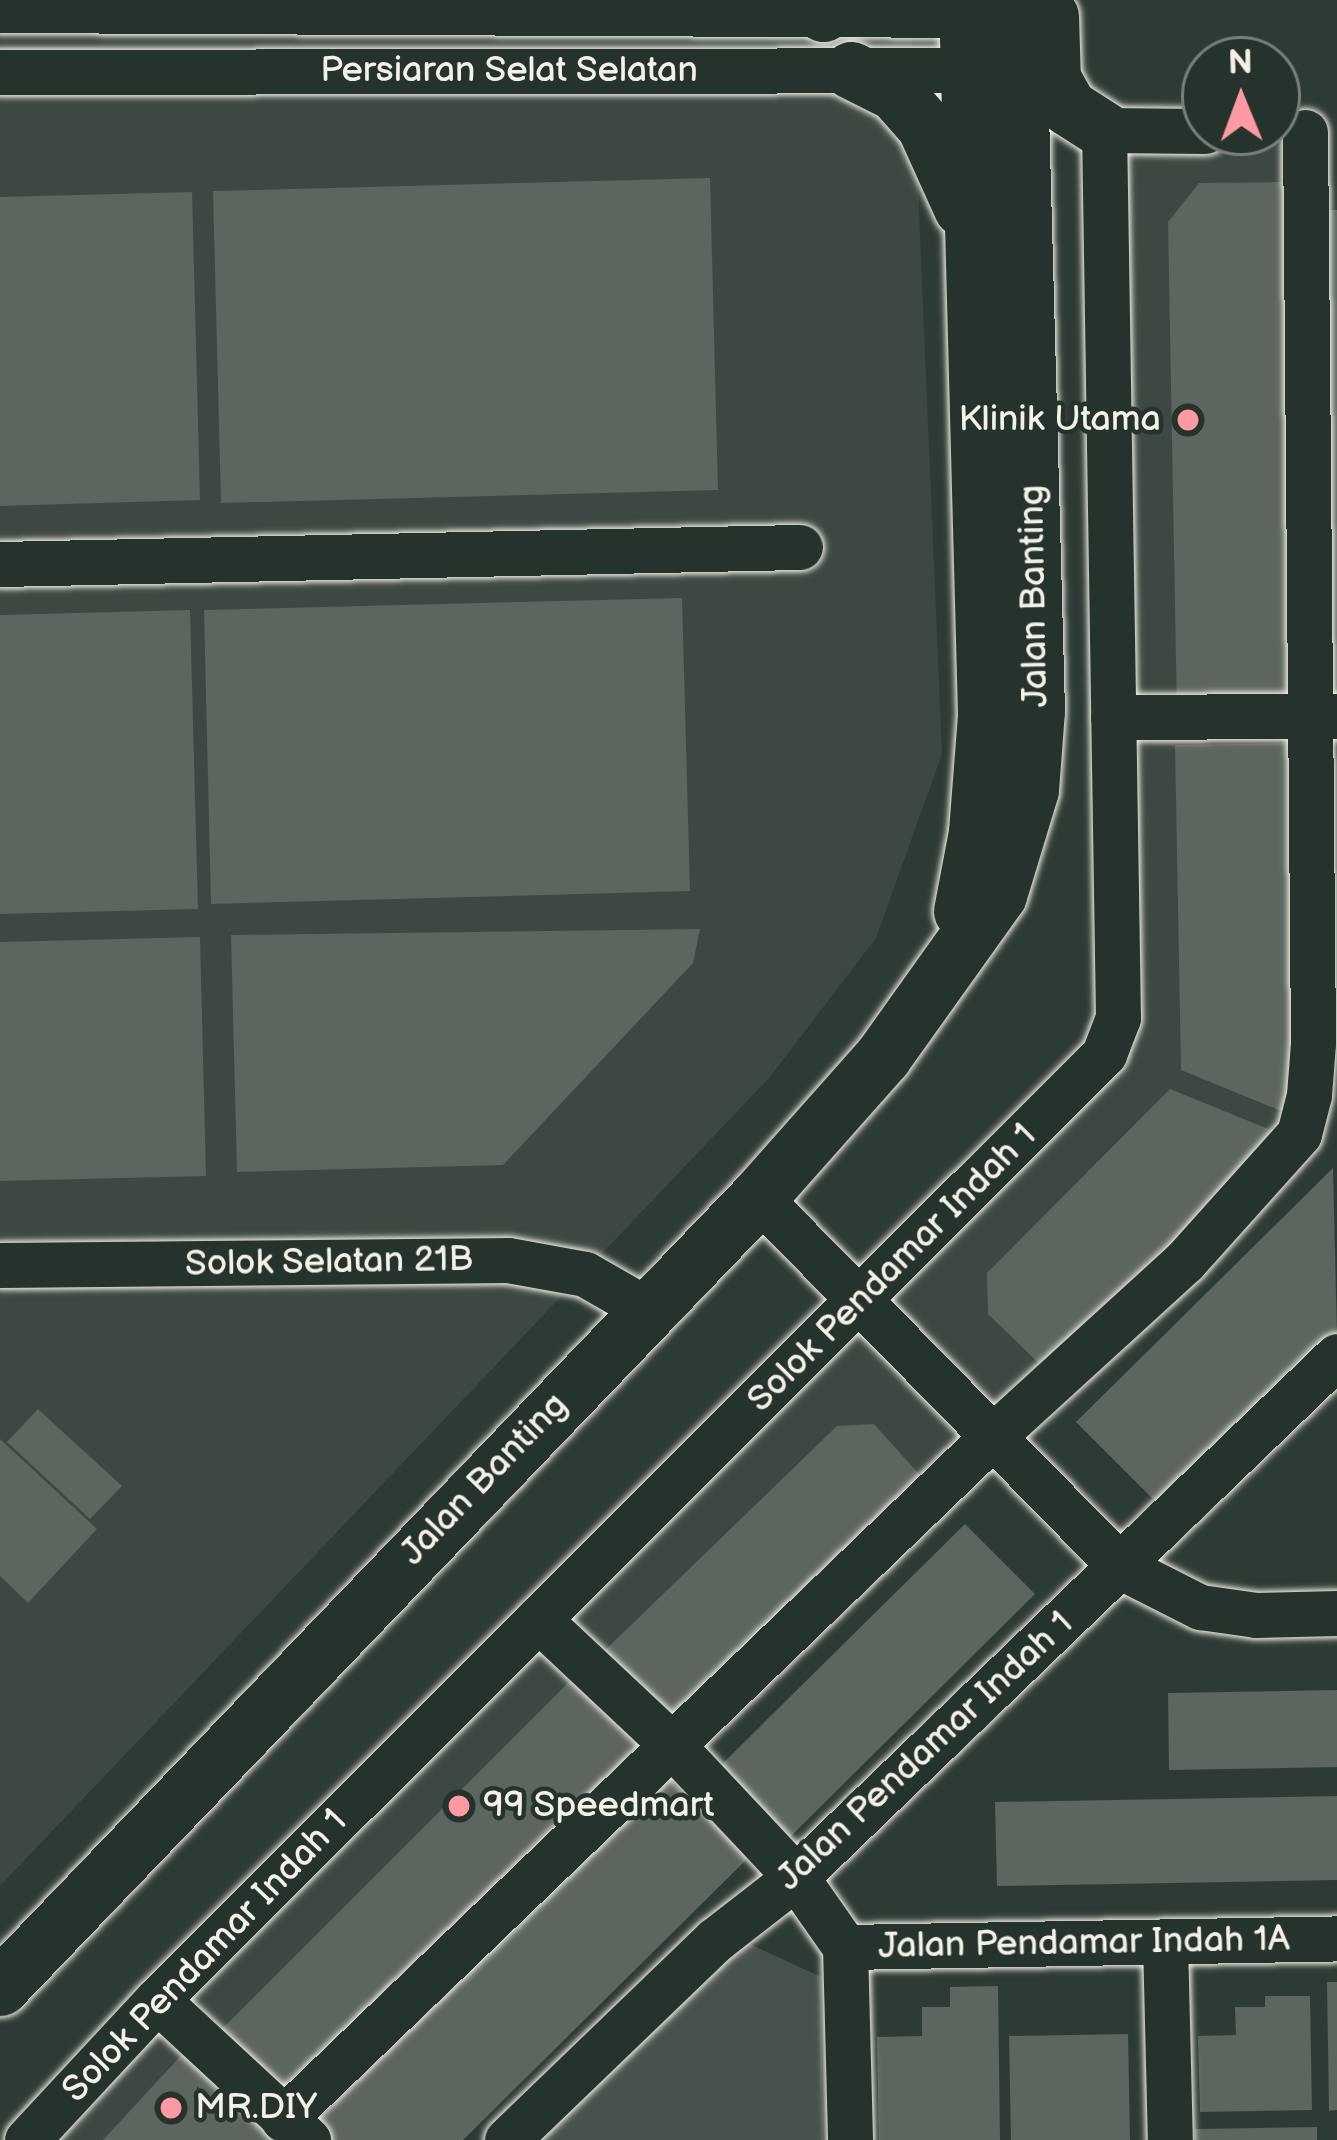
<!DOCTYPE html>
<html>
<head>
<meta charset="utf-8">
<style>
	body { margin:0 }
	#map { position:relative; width:1337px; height:2140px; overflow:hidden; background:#2e3b34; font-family:"Balsamiq Sans",sans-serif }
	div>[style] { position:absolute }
	.built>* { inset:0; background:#3c4841 }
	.green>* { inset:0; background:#48524c }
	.building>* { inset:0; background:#5c655e }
	.roads { filter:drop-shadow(0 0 3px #f4f1e8) drop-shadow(0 0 3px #f4f1e8) }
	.minor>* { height:45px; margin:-22.5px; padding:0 22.5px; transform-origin:22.5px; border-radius:22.5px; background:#26332d }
	.major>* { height:57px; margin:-28.5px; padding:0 28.5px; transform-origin:28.5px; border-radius:28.5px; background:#26332d }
	.dots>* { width:33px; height:33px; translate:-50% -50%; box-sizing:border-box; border:6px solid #26332d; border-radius:50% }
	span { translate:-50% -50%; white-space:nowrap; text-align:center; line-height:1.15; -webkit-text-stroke:9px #26332d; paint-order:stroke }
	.street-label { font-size:36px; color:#f4f1e8 }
	.poi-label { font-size:36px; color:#f4f1e8 }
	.right { translate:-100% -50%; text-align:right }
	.left { translate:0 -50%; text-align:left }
	.north { position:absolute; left:1181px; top:36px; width:120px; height:120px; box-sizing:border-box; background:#26332d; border:3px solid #787f78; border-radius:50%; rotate:359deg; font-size:33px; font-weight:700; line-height:48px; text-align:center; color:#f4f1e8 }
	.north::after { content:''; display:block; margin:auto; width:42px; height:54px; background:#ff9aa2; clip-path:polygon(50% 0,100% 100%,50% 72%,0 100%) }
</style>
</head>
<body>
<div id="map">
	<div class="built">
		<i style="clip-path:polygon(0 0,910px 0,942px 754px,876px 938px,770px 1077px,0 1886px)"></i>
		<i style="clip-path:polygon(1121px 145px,1293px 145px,1293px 1129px,288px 2140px,50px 2140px,1117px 1061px)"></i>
	</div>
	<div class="green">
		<i style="clip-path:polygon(734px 1937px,821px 1977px,823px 2140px,525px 2140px)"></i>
	</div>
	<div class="building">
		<i style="clip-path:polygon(710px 178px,718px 490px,221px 503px,213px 191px)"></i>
		<i style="clip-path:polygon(1284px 182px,1294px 712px,1177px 715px,1168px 222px,1199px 183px)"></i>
		<i style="clip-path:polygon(192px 192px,200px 500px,0 506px,0 197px)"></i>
		<i style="clip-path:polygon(1321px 210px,1337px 210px,1337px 707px,1331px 707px)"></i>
		<i style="clip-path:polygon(682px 598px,690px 891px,211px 904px,204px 610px)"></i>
		<i style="clip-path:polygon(190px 610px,198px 909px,0 914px,0 615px)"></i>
		<i style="clip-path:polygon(1295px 743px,1301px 1119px,1181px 1070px,1175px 745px)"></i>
		<i style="clip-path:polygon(700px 929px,693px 963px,503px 1165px,237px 1172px,231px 935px)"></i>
		<i style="clip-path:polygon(200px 937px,206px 1176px,0 1181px,0 942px)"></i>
		<i style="clip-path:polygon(1170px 1089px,1293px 1139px,1054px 1378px,988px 1314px,987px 1273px)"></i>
		<i style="clip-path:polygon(1333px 1168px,1337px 1335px,1162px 1508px,1076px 1422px)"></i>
		<i style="clip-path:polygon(38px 1409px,122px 1486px,90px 1519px,7px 1442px)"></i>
		<i style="clip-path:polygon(874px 1424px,937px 1494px,682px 1740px,599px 1656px,837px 1426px)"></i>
		<i style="clip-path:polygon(0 1439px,97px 1529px,28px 1603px,0 1576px)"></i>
		<i style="clip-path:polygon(965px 1524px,1035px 1594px,781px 1846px,710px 1776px)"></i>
		<i style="clip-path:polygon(573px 1678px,649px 1754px,297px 2110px,217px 2034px)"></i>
		<i style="clip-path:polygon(1337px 1690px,1337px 1767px,1169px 1770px,1168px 1693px)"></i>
		<i style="clip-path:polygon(665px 1775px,748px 1858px,463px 2140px,331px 2140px,315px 2123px)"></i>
		<i style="clip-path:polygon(1337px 1796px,1337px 1880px,997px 1886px,995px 1802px)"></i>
		<i style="clip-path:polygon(1327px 1982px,1337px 1982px,1337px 2110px,1329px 2111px)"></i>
		<i style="clip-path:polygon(998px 1986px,1000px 2140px,879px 2140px,877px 2037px,922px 2036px,922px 2007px,950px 2007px,950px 1987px)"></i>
		<i style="clip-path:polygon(1265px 1996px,1310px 1996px,1312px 2110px,1200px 2112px,1198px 2036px,1236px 2035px,1235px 2007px,1265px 2007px)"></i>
		<i style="clip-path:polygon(1128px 2034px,1130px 2140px,1011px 2140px,1009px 2036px)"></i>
		<i style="clip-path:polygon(188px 2048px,280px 2131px,272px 2140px,103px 2140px)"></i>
		<i style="clip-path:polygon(1317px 2127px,1317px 2140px,1195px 2140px,1195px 2129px)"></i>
	</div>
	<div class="roads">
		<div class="minor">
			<i style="left:0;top:10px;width:997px;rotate:0.29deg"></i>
			<i style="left:0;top:72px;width:998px;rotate:-0.11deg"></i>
			<i style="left:0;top:564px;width:800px;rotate:-1.22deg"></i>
			<i style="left:1113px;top:717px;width:224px;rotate:-0.3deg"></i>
			<i style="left:758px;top:1197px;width:518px;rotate:45.55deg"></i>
			<i style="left:1121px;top:1567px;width:89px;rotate:26.9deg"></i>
			<i style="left:1200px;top:1607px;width:57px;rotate:8.1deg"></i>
			<i style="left:1256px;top:1615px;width:81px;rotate:-1.4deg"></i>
			<i style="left:0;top:1265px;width:508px;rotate:-0.56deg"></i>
			<i style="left:508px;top:1260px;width:78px;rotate:10.3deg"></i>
			<i style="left:585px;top:1274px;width:70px;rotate:29.8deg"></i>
			<i style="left:538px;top:1619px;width:183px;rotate:43.2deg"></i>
			<i style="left:671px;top:1744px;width:183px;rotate:46.8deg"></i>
			<i style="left:796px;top:1877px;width:85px;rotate:55deg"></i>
			<i style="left:845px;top:1947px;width:492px;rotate:-1deg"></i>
			<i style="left:1165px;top:1941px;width:199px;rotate:88.6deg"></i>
			<i style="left:845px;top:1947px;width:193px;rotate:88.5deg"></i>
			<i style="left:157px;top:2000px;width:206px;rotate:42.8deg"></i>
			<i style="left:283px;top:2119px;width:982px;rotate:-43.89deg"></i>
			<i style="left:991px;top:1438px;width:261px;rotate:-42.4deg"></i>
			<i style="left:1184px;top:1262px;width:172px;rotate:-48.1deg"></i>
			<i style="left:1299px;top:1134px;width:40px;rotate:-75.6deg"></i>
			<i style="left:1309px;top:1095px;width:52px;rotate:-85.6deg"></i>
			<i style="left:1313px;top:1043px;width:911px;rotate:-90.5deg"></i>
			<i style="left:27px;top:2140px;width:191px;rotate:-47.1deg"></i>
			<i style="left:157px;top:2000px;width:1339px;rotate:-44.97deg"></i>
			<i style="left:1104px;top:1054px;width:39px;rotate:-69deg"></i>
			<i style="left:1118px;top:1018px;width:888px;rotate:-90.9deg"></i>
			<i style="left:1104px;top:130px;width:101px;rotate:0.6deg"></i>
			<i style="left:507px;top:2140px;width:289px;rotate:-43.9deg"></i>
			<i style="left:715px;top:1940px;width:103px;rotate:-37.9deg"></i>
			<i style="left:796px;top:1877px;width:751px;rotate:-43.92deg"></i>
		</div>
		<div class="major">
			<i style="left:823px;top:13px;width:23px;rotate:-34deg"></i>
			<i style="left:1050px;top:16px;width:62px;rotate:88.2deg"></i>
			<i style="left:1052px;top:78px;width:33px;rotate:61deg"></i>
			<i style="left:1068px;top:107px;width:43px;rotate:32.6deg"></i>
			<i style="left:851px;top:70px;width:49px;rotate:26.6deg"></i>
			<i style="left:895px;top:92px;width:45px;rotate:48.6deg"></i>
			<i style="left:925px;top:126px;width:90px;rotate:65.7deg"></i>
			<i style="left:962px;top:911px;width:80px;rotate:-79.2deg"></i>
			<i style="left:977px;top:832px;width:117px;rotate:-85.6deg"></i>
			<i style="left:986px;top:715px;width:715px;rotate:-91.52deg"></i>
			<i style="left:0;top:1987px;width:1095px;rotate:-46.18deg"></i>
			<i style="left:758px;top:1197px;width:188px;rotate:-48.4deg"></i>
			<i style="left:883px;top:1056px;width:198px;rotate:-54.5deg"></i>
			<i style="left:998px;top:895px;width:110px;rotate:-73.1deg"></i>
			<i style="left:1030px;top:790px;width:79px;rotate:-85.7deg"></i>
			<i style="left:1036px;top:711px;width:711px;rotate:-91.53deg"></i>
		</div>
	</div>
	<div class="dots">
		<i style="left:1188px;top:420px;background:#ff9aa2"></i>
		<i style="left:459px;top:1806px;background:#ff9aa2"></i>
		<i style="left:171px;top:2108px;background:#ff9aa2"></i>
	</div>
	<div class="street-label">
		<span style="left:509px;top:71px">Persiaran Selat Selatan</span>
		<span style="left:1034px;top:596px;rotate:-91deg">Jalan Banting</span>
		<span style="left:329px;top:1262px;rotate:-1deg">Solok Selatan 21B</span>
		<span style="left:892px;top:1268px;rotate:-45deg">Solok Pendamar Indah 1</span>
		<span style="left:484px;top:1479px;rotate:-46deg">Jalan Banting</span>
		<span style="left:925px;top:1751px;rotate:-43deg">Jalan Pendamar Indah 1</span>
		<span style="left:1084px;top:1943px;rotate:-1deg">Jalan Pendamar Indah 1A</span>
		<span style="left:205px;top:1956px;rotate:-46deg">Solok Pendamar Indah 1</span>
	</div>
	<div class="poi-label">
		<span class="right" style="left:1161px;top:420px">Klinik Utama</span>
		<span class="left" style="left:483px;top:1806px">99 Speedmart</span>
		<span class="left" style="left:195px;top:2108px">MR.DIY</span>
	</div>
	<div class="north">N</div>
</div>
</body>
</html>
